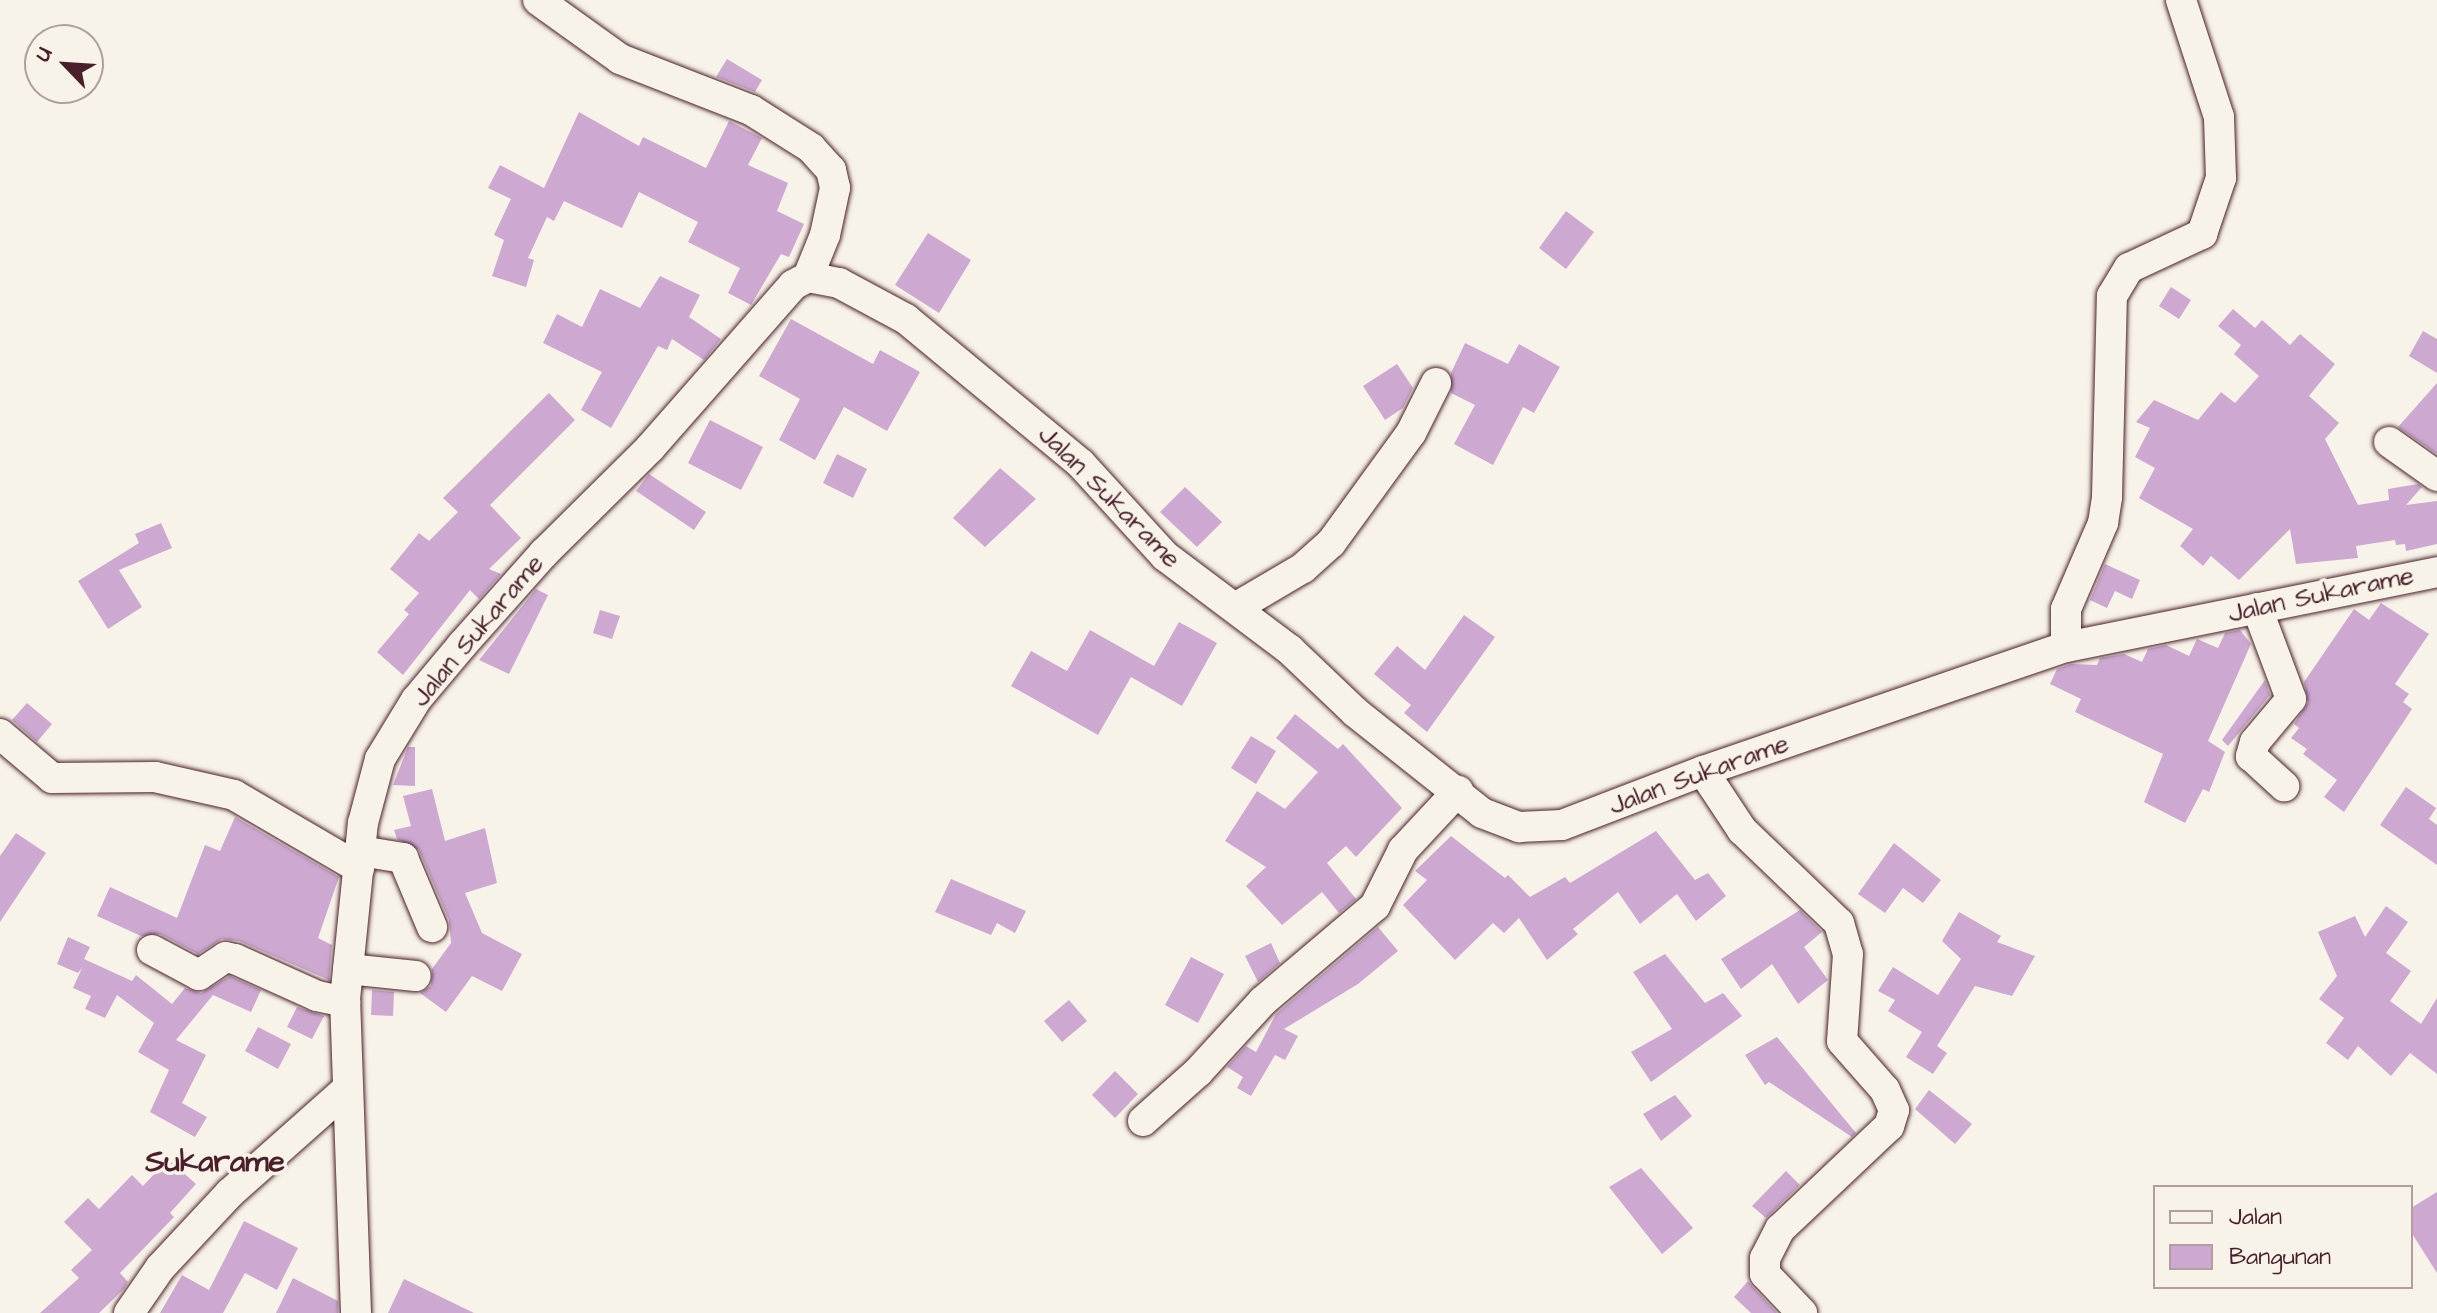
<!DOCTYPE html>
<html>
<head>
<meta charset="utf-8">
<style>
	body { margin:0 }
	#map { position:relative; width:2437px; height:1313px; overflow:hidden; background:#f7f3e8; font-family:"Architects Daughter",sans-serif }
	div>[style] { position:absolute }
	.building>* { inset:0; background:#cda9d2 }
	.roads { filter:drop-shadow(0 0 2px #4a1f2b) drop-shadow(0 0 2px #4a1f2b) }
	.minor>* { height:30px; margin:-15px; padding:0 15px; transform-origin:15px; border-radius:15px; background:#f7f3e8 }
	span { translate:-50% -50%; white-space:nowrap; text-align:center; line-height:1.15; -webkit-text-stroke:7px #f7f3e8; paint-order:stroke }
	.street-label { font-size:26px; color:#4a1f2b }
	.quarter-label { font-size:30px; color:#4a1f2b; font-weight:700 }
	.legend { position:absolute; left:2153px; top:1185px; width:260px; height:104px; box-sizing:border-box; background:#f7f3e8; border:2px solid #b29e9c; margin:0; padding:10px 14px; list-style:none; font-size:24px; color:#4a1f2b }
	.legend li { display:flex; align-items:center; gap:16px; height:40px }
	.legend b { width:40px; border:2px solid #b29e9c }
	.north { position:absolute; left:24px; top:24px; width:80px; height:80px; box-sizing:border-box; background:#f7f3e8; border:2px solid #b29e9c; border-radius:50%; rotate:295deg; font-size:22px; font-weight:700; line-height:32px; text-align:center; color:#4a1f2b }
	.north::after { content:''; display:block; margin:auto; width:28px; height:36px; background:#4a1f2b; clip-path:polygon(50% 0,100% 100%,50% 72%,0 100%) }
</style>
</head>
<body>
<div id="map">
	<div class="building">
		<i style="clip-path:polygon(727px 59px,762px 80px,755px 92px,716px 77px)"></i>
		<i style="clip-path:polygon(579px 112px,639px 146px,643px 137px,706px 168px,729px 121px,762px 138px,748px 165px,788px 183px,777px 211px,804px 224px,789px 257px,781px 254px,751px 305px,728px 293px,740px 268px,688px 242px,698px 222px,639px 192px,622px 228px,564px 201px,554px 221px,547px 217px,528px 258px,534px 260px,526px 287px,492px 276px,504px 240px,494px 235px,511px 199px,488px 188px,500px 165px,544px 188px)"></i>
		<i style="clip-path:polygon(1566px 211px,1594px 232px,1566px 269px,1539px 248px)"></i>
		<i style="clip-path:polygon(928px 233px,971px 260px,939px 313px,895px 285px)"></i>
		<i style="clip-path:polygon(660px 276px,700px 295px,689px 317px,721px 339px,704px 360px,672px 339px,667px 350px,658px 346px,611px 428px,581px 410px,602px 372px,543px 343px,557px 314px,582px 327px,600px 289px,640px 308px)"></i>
		<i style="clip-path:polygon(2171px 287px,2191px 300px,2179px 319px,2159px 306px)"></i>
		<i style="clip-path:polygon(2233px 309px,2255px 328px,2262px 320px,2290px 345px,2300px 334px,2335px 364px,2309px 396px,2339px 423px,2325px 439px,2358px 505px,2389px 500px,2388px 489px,2418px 484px,2422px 487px,2406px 505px,2437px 501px,2437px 544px,2406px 551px,2405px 544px,2396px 545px,2395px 540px,2356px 546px,2358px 558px,2296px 564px,2290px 529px,2239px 580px,2211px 556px,2203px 566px,2180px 546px,2193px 529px,2139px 498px,2155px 468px,2135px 457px,2150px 428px,2136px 422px,2154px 400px,2198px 420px,2221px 392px,2235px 403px,2259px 376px,2234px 354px,2241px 345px,2218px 326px)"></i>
		<i style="clip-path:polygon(791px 319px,873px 364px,880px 350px,920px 372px,887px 431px,844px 407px,815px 460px,779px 440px,800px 399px,759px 376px)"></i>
		<i style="clip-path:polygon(2423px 331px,2437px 339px,2437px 373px,2409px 356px)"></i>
		<i style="clip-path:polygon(1465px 343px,1508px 364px,1519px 344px,1560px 367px,1534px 413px,1523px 407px,1493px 465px,1454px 444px,1475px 405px,1451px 393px,1451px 373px)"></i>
		<i style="clip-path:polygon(1397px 364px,1413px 388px,1403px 408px,1385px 420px,1363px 386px)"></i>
		<i style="clip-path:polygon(2437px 383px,2437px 454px,2398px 427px)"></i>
		<i style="clip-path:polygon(549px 393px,575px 420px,490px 505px,521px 538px,489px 569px,501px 574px,479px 599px,470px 590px,403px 675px,377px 652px,409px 614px,404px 610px,419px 593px,390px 569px,419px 533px,429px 541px,458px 512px,443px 498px)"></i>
		<i style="clip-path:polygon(710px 420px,763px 447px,741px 490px,688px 463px)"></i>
		<i style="clip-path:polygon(837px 454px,867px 469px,853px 498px,823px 483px)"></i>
		<i style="clip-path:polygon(1000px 468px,1036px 499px,985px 547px,953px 518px)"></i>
		<i style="clip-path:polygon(649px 474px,706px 512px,694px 530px,636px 491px)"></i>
		<i style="clip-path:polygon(1185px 487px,1222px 522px,1197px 547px,1160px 512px)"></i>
		<i style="clip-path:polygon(161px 523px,172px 548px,119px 570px,142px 607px,108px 629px,78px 581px,139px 543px,135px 534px)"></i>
		<i style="clip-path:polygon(2105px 564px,2140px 580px,2132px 599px,2115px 591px,2107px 608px,2090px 600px)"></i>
		<i style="clip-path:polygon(536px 589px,548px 595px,509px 674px,479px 660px)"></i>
		<i style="clip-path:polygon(2381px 603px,2429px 634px,2395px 684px,2409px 694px,2403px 702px,2412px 709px,2344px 812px,2324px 797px,2337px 780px,2303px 754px,2307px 749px,2291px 738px,2299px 728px,2294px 724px,2308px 703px,2304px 682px,2354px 609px,2369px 620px)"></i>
		<i style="clip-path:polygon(600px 610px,620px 616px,612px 639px,593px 633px)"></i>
		<i style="clip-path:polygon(1464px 615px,1495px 637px,1427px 732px,1404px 713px,1411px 705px,1374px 674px,1397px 646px,1425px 670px)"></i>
		<i style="clip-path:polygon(1179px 622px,1217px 643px,1182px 706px,1131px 677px,1098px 735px,1011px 686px,1031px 651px,1067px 671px,1090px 630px,1154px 666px)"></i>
		<i style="clip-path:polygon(2240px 630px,2251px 644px,2208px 741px,2225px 752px,2209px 792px,2203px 789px,2185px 823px,2144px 802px,2163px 754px,2075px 712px,2081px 699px,2050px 684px,2057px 669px,2071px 664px,2097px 665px,2100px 658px,2124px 654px,2142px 662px,2148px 649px,2166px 645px,2189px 656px,2197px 639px,2218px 648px,2225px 633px)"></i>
		<i style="clip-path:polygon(2265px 680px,2270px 695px,2228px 746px,2222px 740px)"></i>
		<i style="clip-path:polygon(27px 703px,52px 724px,37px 742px,12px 720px)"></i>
		<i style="clip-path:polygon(1295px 714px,1338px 749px,1343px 744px,1402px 808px,1356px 857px,1346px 846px,1327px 863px,1356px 899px,1339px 913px,1322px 892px,1282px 925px,1246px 886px,1266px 867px,1225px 841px,1257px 791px,1285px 809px,1318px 772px,1276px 738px)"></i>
		<i style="clip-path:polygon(1251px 736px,1276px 751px,1256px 784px,1231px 768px)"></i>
		<i style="clip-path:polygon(408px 747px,415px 747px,415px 786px,393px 785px)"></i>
		<i style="clip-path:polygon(2406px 787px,2436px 808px,2429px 819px,2437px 825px,2437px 865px,2380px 825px)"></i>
		<i style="clip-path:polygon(432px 789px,445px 841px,485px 828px,497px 883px,465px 893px,482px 933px,522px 954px,502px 991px,472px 976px,446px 1012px,420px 993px,431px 986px,432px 969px,451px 943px,449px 920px,419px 850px,397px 839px,394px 830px,411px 826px,403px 796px)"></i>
		<i style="clip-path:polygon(235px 817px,339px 877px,318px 938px,332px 945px,329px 980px,239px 941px,222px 939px,198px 954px,160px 934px,141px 936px,97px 916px,110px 887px,177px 918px,205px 845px,220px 851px)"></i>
		<i style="clip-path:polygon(1656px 831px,1695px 880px,1708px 873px,1726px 896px,1696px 921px,1677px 894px,1640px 924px,1618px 892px,1573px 929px,1578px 934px,1547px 960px,1519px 918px,1504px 933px,1493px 923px,1455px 960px,1403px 905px,1427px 880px,1415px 871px,1451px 836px,1505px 878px,1508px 875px,1530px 897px,1565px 877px,1570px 883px)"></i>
		<i style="clip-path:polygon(16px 833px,46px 853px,0 922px,0 856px)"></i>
		<i style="clip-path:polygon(1894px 843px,1941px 880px,1923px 903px,1903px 888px,1885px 913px,1858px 894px)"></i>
		<i style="clip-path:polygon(951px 879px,1026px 911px,1015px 933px,997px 923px,991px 935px,935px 912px)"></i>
		<i style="clip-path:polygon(2386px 906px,2408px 922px,2386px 953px,2411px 971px,2390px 1001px,2421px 1024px,2437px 998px,2437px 1074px,2410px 1053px,2391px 1076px,2358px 1046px,2348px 1060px,2326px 1043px,2344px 1018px,2319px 999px,2337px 976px,2318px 932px,2355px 916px,2365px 937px)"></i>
		<i style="clip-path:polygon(1800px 910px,1822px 932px,1804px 947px,1828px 980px,1798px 1004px,1772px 964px,1741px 989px,1721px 959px)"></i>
		<i style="clip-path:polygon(1959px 912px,2001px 936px,1997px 942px,2035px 956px,2012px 996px,1975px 986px,1937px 1046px,1947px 1053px,1933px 1074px,1906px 1057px,1922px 1032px,1888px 1011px,1895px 1000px,1878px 991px,1893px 967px,1938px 995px,1961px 959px,1942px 941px)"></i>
		<i style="clip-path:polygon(1378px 927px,1398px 951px,1358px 984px,1284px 1029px,1298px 1036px,1285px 1060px,1275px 1055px,1251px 1096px,1237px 1088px,1243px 1077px,1227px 1067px,1246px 1046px,1256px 1052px,1276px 1014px)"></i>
		<i style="clip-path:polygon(68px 937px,90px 947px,84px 959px,132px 981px,136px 975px,172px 1004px,185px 988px,201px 993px,230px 976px,261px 990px,251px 1012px,213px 995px,176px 1040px,206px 1055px,182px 1103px,207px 1117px,195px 1137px,150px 1112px,169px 1070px,138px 1052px,154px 1023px,117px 995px,105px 1018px,85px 1009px,91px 996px,73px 988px,82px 968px,78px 973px,57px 964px)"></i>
		<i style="clip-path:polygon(1271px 943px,1280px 963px,1258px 982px,1245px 956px)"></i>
		<i style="clip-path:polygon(1665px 954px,1705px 1003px,1723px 993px,1742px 1016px,1651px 1082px,1631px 1052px,1672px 1029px,1633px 972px)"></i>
		<i style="clip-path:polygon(1191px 957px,1224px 974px,1198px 1023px,1165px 1005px)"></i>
		<i style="clip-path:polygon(372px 990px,394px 992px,393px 1016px,371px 1015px)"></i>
		<i style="clip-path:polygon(1069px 1000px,1087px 1021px,1062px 1042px,1044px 1021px)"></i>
		<i style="clip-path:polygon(297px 1007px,324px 1016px,312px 1039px,287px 1027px)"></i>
		<i style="clip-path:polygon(258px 1027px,291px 1044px,278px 1069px,245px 1051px)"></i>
		<i style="clip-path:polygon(1777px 1037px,1856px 1133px,1852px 1137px,1769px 1082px,1765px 1085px,1745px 1055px)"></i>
		<i style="clip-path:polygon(1115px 1071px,1138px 1094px,1115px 1118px,1092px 1095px)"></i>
		<i style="clip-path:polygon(1929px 1090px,1972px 1124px,1955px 1144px,1915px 1109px)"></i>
		<i style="clip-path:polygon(1675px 1095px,1692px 1116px,1661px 1141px,1643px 1114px)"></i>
		<i style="clip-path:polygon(168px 1159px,196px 1184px,170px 1213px,174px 1217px,120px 1273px,128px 1282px,124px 1289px,99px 1313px,40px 1313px,79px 1278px,71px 1270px,92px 1250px,64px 1222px,88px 1198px,99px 1209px,132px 1175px,143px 1186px)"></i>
		<i style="clip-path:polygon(1641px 1168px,1693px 1228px,1662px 1254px,1609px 1187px)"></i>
		<i style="clip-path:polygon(1786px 1171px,1800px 1185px,1766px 1218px,1752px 1206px)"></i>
		<i style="clip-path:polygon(2437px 1192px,2437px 1273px,2411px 1232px,2411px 1208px)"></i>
		<i style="clip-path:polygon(244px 1221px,298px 1248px,277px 1290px,245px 1273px,223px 1313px,160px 1313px,182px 1275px,209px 1290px)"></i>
		<i style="clip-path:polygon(293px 1278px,338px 1301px,338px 1313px,276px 1313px)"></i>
		<i style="clip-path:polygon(404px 1279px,474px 1313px,388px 1313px)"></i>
		<i style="clip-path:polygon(1748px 1281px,1752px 1286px,1777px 1313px,1751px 1313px,1734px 1297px)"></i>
	</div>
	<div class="roads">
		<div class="minor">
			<i style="left:538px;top:0;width:101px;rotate:35.7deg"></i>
			<i style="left:620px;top:59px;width:141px;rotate:21.3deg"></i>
			<i style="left:751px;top:110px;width:71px;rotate:32.3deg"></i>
			<i style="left:811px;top:148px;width:30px;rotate:48deg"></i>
			<i style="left:831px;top:170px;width:18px;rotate:77deg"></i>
			<i style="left:835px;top:188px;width:48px;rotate:102deg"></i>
			<i style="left:825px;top:235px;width:45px;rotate:112deg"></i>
			<i style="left:2389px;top:442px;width:59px;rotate:35.3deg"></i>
			<i style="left:1235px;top:608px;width:79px;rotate:-30.5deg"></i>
			<i style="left:1303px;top:568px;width:38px;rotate:-42deg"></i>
			<i style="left:1331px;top:543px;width:136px;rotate:-54deg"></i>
			<i style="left:1411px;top:433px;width:56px;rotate:-63.4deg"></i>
			<i style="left:2257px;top:608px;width:97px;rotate:69.5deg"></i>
			<i style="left:2291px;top:699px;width:56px;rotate:129.9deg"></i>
			<i style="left:2255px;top:742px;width:15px;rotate:106deg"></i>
			<i style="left:2251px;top:756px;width:45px;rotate:42.3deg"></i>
			<i style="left:2066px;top:647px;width:38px;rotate:-90deg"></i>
			<i style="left:2066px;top:609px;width:94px;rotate:-66.7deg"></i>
			<i style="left:2103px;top:523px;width:26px;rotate:-81deg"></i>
			<i style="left:2107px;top:497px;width:201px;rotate:-88.6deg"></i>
			<i style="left:2112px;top:296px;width:33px;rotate:-59deg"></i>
			<i style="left:2129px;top:268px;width:81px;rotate:-25deg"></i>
			<i style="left:2202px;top:234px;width:59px;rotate:-71.3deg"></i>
			<i style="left:2221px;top:178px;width:61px;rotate:-91.9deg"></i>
			<i style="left:2219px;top:117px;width:123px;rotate:-108deg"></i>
			<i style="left:0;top:734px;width:68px;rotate:40.2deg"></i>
			<i style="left:52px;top:778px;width:103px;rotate:-0.6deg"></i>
			<i style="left:155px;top:777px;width:81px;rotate:12.8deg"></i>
			<i style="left:234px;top:795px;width:145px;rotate:30.3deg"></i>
			<i style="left:1703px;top:771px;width:71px;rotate:56.5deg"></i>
			<i style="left:1742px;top:830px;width:134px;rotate:43.8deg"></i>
			<i style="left:1839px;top:923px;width:32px;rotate:74deg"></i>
			<i style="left:1848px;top:954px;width:87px;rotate:93.9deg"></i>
			<i style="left:1842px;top:1041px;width:65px;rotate:48.7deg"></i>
			<i style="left:1885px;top:1090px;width:22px;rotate:66deg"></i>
			<i style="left:1894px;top:1110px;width:17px;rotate:107deg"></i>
			<i style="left:1889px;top:1126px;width:150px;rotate:136.6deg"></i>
			<i style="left:1780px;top:1229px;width:33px;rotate:117deg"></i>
			<i style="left:1765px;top:1258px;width:16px;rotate:90deg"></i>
			<i style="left:1765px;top:1274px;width:54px;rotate:46.5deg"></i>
			<i style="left:360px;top:851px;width:44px;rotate:9.2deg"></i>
			<i style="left:403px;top:858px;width:75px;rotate:67.2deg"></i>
			<i style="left:152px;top:950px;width:53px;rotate:28deg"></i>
			<i style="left:199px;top:975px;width:32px;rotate:-34deg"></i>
			<i style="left:226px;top:957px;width:9px;rotate:13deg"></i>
			<i style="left:235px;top:959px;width:90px;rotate:24.3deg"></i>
			<i style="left:317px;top:996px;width:29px;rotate:12deg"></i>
			<i style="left:348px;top:969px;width:68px;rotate:5.9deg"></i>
			<i style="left:1143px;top:1121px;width:74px;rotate:-41.7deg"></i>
			<i style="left:1198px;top:1072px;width:96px;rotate:-47.5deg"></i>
			<i style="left:1263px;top:1001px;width:147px;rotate:-40.3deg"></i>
			<i style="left:1375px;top:906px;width:63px;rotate:-63.4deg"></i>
			<i style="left:1403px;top:850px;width:81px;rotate:-47deg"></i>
			<i style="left:129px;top:1313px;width:55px;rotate:-55.4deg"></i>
			<i style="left:160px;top:1268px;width:103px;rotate:-47deg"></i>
			<i style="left:230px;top:1193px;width:157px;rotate:-41.6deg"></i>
			<i style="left:356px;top:1313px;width:314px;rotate:-92deg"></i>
			<i style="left:345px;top:999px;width:177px;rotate:-84.2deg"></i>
			<i style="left:363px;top:823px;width:66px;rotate:-75.1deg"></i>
			<i style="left:380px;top:759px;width:69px;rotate:-58.6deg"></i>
			<i style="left:416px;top:700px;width:72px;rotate:-50.1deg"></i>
			<i style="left:462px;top:645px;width:123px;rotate:-48.3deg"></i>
			<i style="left:544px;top:553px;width:149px;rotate:-44.7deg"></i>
			<i style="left:650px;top:448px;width:217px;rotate:-48.7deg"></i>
			<i style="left:793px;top:285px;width:17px;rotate:-28deg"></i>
			<i style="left:808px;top:277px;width:32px;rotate:11deg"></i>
			<i style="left:839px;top:283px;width:76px;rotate:28.2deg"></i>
			<i style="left:906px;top:319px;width:227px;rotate:39.6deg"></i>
			<i style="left:1081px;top:464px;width:125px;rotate:47.6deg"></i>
			<i style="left:1165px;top:556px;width:156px;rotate:36.9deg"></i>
			<i style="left:1290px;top:650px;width:90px;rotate:43.6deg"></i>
			<i style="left:1355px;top:712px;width:162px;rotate:38.5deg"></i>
			<i style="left:1482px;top:813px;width:40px;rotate:21deg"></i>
			<i style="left:1519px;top:827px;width:43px;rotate:-2.7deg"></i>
			<i style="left:1562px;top:825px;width:151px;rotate:-21deg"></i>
			<i style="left:1703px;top:771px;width:384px;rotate:-18.9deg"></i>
			<i style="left:2066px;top:647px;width:379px;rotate:-11.4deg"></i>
		</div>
	</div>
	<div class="street-label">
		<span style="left:1109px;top:497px;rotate:45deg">Jalan Sukarame</span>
		<span style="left:2321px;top:595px;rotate:-12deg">Jalan Sukarame</span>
		<span style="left:478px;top:631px;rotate:-50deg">Jalan Sukarame</span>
		<span style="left:1699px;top:775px;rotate:-20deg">Jalan Sukarame</span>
	</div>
	<div class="quarter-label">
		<span style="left:215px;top:1162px">Sukarame</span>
	</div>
	<ul class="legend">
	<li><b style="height:10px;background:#f7f3e8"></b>Jalan</li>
	<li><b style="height:22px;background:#cda9d2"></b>Bangunan</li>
	</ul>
	<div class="north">U</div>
</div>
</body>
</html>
